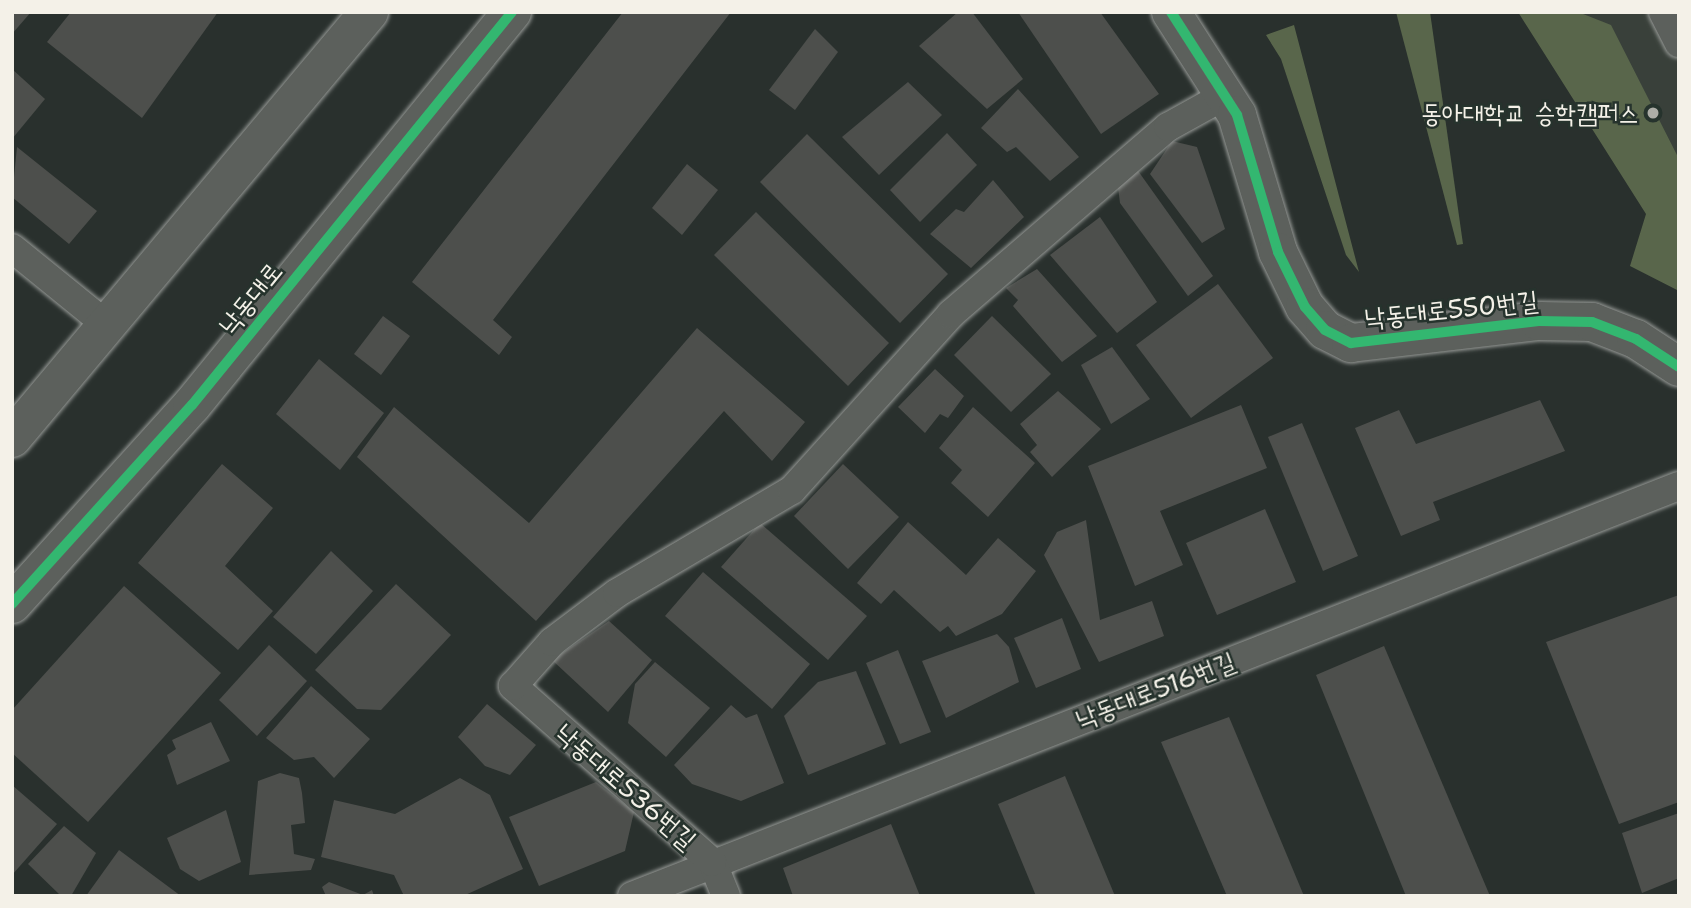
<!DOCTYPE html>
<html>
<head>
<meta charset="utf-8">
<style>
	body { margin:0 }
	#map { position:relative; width:1691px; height:908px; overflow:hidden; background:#29302d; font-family:"Shantell Sans","Poor Story",sans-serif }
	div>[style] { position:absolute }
	.built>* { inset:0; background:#39403a }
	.green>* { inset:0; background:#59664b }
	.building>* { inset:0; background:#4d4f4c }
	.roads { filter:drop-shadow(0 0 2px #969996) drop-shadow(0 0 2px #969996) }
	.service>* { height:28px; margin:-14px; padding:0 14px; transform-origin:14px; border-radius:14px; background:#5c605c }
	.minor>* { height:38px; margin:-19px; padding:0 19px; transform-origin:19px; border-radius:19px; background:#5c605c }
	.tertiary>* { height:38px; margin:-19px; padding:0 19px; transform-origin:19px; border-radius:19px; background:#5c605c }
	.cycleway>* { height:10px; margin:-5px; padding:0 5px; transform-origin:5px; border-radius:5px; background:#33b770 }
	.dots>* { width:19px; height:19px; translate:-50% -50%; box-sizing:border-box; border:4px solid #26332d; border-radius:50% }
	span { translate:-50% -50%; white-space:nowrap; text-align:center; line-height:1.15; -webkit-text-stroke:5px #26332d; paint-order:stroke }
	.poi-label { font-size:26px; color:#f4f1e8 }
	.right { translate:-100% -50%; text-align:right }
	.street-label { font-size:26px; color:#f4f1e8 }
	.frame { position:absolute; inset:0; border:14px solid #f4f1e8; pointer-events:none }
</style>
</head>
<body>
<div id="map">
	<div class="built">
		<i style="clip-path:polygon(1574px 12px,1679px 12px,1679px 213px)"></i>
	</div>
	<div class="green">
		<i style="clip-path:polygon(1396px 12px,1430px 12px,1463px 244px,1457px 245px)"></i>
		<i style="clip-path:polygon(1518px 12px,1578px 12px,1611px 25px,1679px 159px,1679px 291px,1630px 266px,1646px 214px)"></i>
		<i style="clip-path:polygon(1294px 25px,1359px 272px,1346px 255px,1281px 59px,1266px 35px)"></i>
	</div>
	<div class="building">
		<i style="clip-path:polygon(12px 12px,31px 12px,12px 34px)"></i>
		<i style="clip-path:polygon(71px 12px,218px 12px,142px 118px,47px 42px)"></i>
		<i style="clip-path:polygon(623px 12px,731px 12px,493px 320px,512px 337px,499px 355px,412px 282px)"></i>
		<i style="clip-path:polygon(958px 12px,972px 12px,1023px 79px,987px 109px,919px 46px)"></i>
		<i style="clip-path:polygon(1018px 12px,1100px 12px,1159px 94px,1101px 134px)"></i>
		<i style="clip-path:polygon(815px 29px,838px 52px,795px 110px,769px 90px)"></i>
		<i style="clip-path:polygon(12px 69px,45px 99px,12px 139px)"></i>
		<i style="clip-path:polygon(908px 82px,942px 115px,879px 175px,842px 137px)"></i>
		<i style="clip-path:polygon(1018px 89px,1079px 157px,1050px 181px,1016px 147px,1007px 152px,981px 128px)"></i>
		<i style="clip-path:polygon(947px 133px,977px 165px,920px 222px,890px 190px)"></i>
		<i style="clip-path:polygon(807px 134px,948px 274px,900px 323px,760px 182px)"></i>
		<i style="clip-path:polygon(1172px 141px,1197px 147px,1225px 229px,1202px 243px,1150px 174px)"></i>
		<i style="clip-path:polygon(17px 147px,97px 211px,69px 244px,12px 197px)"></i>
		<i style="clip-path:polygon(687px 164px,718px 190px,682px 235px,652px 208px)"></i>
		<i style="clip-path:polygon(1136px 168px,1213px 276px,1188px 296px,1120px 203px,1118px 187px)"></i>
		<i style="clip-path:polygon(993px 180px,1024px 217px,971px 268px,930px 234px,956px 209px,964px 212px)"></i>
		<i style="clip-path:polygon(756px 212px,889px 343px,848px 386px,714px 255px)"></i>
		<i style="clip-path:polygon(1100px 217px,1157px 302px,1117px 333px,1050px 255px)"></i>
		<i style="clip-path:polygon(1037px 269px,1097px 336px,1062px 362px,1013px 306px,1018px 300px,1006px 288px)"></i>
		<i style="clip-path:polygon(1218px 284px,1273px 358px,1191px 418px,1136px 345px)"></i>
		<i style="clip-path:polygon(383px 316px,410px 336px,381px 375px,354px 354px)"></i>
		<i style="clip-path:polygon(992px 316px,1051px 374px,1011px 412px,954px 355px)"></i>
		<i style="clip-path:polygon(697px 328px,805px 422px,772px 461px,724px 411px,536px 621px,357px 457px,394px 407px,529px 523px)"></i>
		<i style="clip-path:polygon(1112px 347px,1150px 399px,1111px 424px,1081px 365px)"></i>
		<i style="clip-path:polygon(319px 359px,384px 413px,340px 470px,276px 414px)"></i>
		<i style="clip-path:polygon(935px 369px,964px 396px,948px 418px,940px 414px,925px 433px,898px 407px)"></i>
		<i style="clip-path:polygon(1058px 391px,1101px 429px,1052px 477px,1030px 452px,1037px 445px,1020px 424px)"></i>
		<i style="clip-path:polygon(1540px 400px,1565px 451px,1433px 502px,1440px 520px,1401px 536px,1355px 428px,1399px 410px,1416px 444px)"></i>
		<i style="clip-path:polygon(1241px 405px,1267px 468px,1160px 511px,1183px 565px,1135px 586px,1088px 466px)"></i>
		<i style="clip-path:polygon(973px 407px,1035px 463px,988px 517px,951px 483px,962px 470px,939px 448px)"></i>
		<i style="clip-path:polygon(1302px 423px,1358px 556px,1323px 571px,1268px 437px)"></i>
		<i style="clip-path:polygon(222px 464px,273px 508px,225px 566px,273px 611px,238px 650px,138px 563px)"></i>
		<i style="clip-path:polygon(843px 464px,899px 517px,848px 569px,794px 516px)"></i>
		<i style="clip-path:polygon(1265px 509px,1296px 582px,1217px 615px,1186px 543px)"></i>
		<i style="clip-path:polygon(1086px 520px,1100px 620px,1152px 601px,1164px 636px,1099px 662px,1044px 555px,1057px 532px)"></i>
		<i style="clip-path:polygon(908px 522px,966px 575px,998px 538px,1036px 571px,1002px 614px,956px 636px,948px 626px,940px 632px,894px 590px,881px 604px,857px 583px)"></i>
		<i style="clip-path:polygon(760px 523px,867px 616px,828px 660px,721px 567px)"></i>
		<i style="clip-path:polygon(331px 551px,373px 591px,316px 654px,273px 617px)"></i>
		<i style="clip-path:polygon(703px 572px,810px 664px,772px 709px,665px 616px)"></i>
		<i style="clip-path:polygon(396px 584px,451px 635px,381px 710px,357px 709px,315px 670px)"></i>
		<i style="clip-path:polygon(124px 586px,221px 673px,88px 822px,12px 753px,12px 710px)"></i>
		<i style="clip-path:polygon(1679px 595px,1679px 802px,1619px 824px,1546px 642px)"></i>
		<i style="clip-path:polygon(1062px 618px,1081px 669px,1036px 688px,1014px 638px)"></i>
		<i style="clip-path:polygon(609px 621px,652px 660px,608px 712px,552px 660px)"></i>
		<i style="clip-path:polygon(997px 634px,1009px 647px,1019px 682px,946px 718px,922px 661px)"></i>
		<i style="clip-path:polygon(269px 645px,307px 681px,257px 736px,219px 700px)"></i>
		<i style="clip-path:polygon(1384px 646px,1490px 896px,1406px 896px,1316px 675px)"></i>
		<i style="clip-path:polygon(898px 650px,931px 732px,900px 744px,866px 663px)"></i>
		<i style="clip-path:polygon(655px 662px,710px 708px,666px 757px,628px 723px,635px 684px)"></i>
		<i style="clip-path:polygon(856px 671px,886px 744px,808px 775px,784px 716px,818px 682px)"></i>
		<i style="clip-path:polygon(311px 686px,370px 739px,334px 778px,314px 757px,294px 760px,266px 738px)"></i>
		<i style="clip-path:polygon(487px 704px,536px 745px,510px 775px,485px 766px,458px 737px)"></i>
		<i style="clip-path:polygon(731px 705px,746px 718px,757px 714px,784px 783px,741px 801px,692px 784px,674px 765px)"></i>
		<i style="clip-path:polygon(1229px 717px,1304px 896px,1227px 896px,1161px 742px)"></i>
		<i style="clip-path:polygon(211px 722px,230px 761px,177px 785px,167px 755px,176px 749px,172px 740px)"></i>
		<i style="clip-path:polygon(280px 773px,299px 778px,302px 793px,305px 823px,291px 825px,294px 854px,315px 859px,311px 870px,249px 875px,258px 781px)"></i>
		<i style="clip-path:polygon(1065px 776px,1115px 896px,1036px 896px,998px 804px)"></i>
		<i style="clip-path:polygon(460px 778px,490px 795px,523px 869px,463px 896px,404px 896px,394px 875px,321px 857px,334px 800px,395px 814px)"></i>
		<i style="clip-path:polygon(596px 782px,634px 812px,625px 851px,539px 886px,509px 817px)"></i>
		<i style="clip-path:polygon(12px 785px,57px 824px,12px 875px)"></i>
		<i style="clip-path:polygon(226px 810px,241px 862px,199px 881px,180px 869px,167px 838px)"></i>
		<i style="clip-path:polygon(1679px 813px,1679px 878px,1642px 893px,1622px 833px)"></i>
		<i style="clip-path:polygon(891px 824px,920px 896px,793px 896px,783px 868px)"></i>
		<i style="clip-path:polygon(64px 826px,96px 853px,71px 896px,61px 896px,28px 864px)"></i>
		<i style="clip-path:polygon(119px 850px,181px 896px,86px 896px)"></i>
		<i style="clip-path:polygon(329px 882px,363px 895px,372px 890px,374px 896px,326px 896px,322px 887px)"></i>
	</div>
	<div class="roads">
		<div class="service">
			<i style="left:1663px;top:12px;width:35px;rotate:63deg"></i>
			<i style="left:12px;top:248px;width:124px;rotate:39.1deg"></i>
			<i style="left:632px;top:896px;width:1124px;rotate:-21.39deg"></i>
			<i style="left:726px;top:896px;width:37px;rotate:-112deg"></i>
			<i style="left:712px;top:862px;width:266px;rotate:-138.5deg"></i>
			<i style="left:513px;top:686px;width:59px;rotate:-48.4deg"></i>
			<i style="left:552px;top:642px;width:81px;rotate:-37deg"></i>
			<i style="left:617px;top:593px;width:203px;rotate:-30.5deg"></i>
			<i style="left:792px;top:490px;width:237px;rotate:-47.9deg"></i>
			<i style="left:951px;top:314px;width:286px;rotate:-40.8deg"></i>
			<i style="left:1168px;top:127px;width:66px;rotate:-28.9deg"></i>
		</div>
		<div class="minor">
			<i style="left:1171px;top:12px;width:122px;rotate:57.3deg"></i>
			<i style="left:1237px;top:115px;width:143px;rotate:73.3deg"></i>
			<i style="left:1278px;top:252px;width:61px;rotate:63.9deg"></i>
			<i style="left:1305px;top:307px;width:30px;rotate:49deg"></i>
			<i style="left:1325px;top:330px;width:29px;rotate:27deg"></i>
			<i style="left:1351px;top:343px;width:189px;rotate:-6.7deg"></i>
			<i style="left:1539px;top:321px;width:53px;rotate:1.1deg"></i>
			<i style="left:1592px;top:322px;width:47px;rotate:21.1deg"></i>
			<i style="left:1636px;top:339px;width:51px;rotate:33.1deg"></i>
		</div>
		<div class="tertiary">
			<i style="left:12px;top:438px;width:556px;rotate:-50.04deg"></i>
			<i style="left:12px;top:604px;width:268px;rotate:-47.9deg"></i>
			<i style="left:192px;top:405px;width:507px;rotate:-50.85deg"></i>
		</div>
	</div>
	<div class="cycleway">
		<i style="left:1171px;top:12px;width:122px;rotate:57.3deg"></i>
		<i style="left:1237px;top:115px;width:143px;rotate:73.3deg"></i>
		<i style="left:1278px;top:252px;width:61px;rotate:63.9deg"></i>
		<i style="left:1305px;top:307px;width:30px;rotate:49deg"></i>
		<i style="left:1325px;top:330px;width:29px;rotate:27deg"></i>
		<i style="left:1351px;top:343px;width:189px;rotate:-6.7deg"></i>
		<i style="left:1539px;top:321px;width:53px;rotate:1.1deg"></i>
		<i style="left:1592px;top:322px;width:47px;rotate:21.1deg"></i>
		<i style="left:1636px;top:339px;width:51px;rotate:33.1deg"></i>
		<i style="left:12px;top:604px;width:268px;rotate:-47.9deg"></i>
		<i style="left:192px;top:405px;width:507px;rotate:-50.85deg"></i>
	</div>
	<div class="dots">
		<i style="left:1653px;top:113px;background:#adada7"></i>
	</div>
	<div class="poi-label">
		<span class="right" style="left:1639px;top:113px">동아대학교 승학캠퍼스</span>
	</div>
	<div class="street-label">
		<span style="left:250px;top:298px;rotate:-51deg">낙동대로</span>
		<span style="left:1451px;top:309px;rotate:-6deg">낙동대로550번길</span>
		<span style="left:1155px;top:690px;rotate:-21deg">낙동대로516번길</span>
		<span style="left:626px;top:786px;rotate:41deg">낙동대로536번길</span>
	</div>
	<div class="frame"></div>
</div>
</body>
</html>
